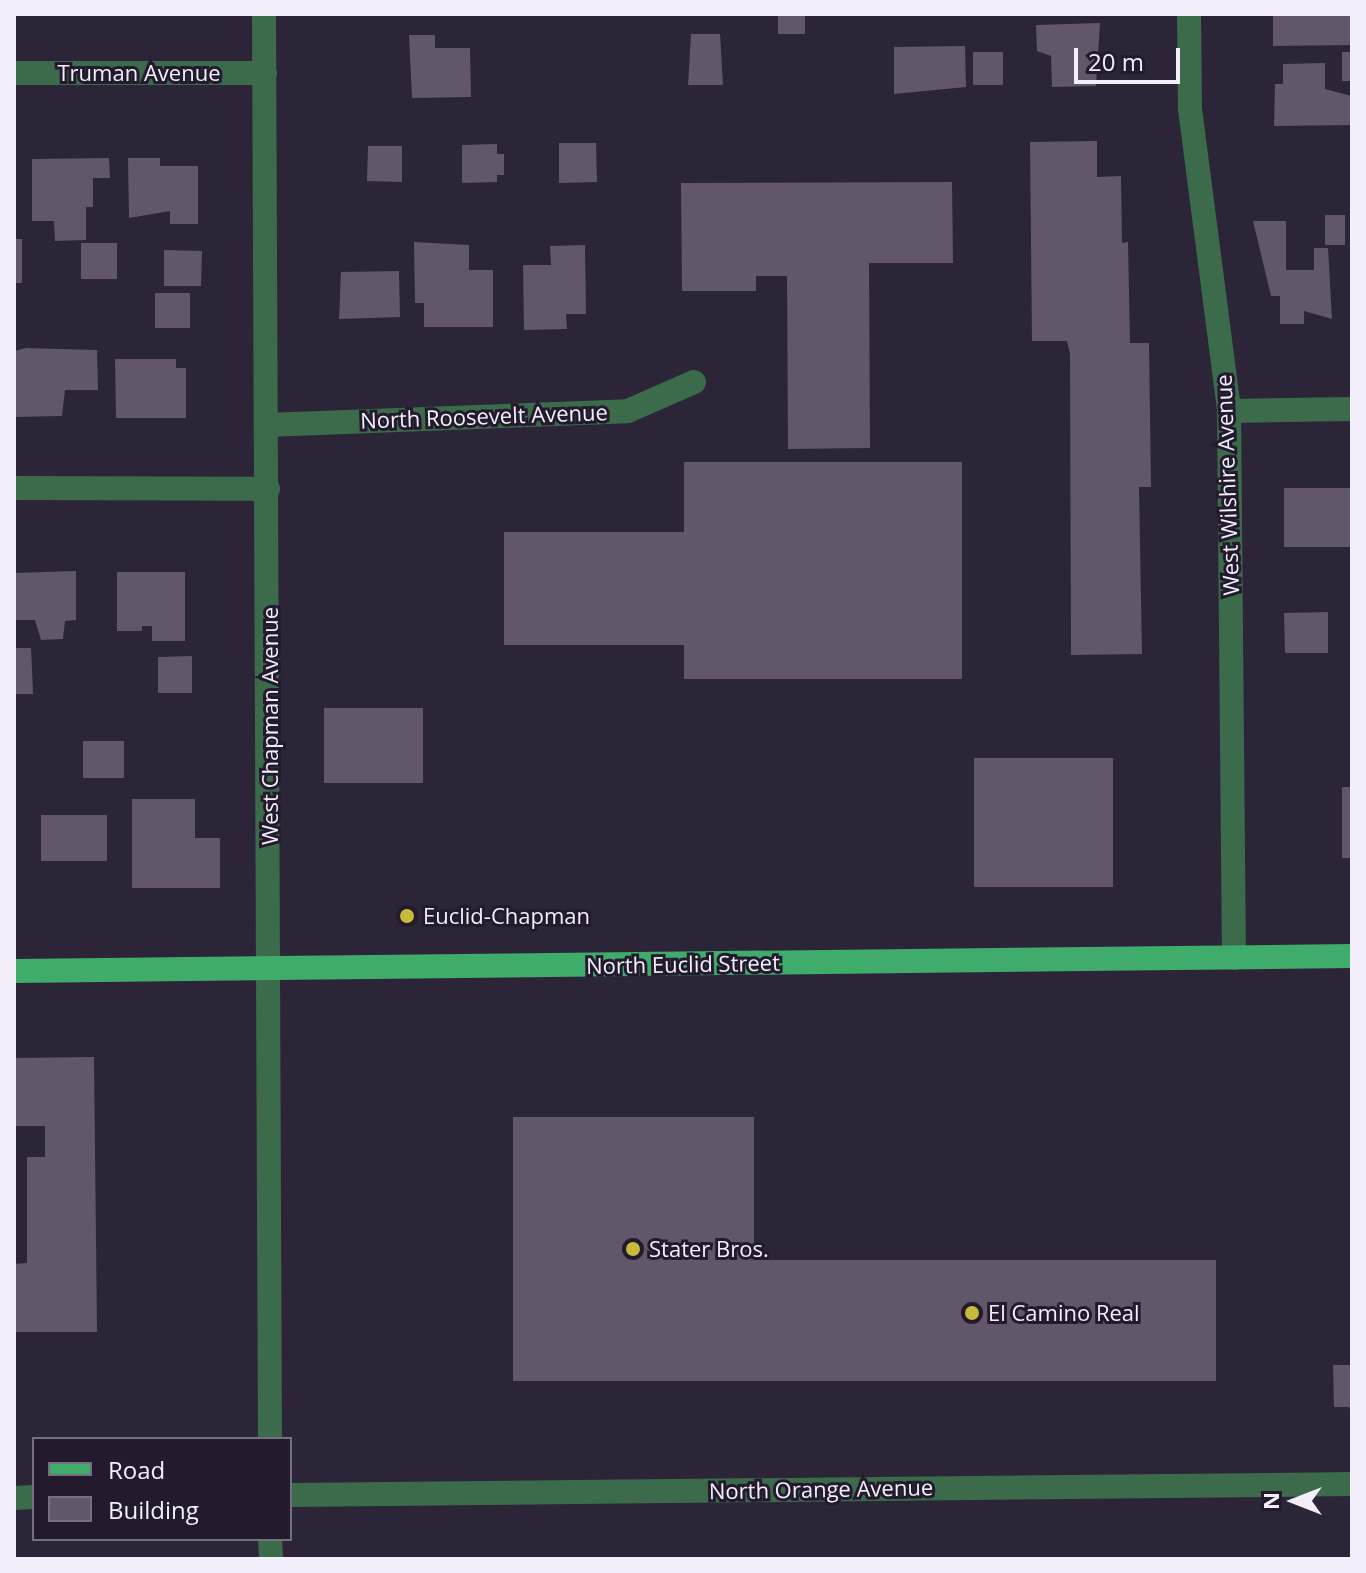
<!DOCTYPE html>
<html>
<head>
<meta charset="utf-8">
<style>
	body { margin:0 }
	#map { position:relative; width:1366px; height:1573px; overflow:hidden; background:#2c2537; font-family:"Open Sans",sans-serif }
	div>[style] { position:absolute }
	.building>* { inset:0; background:#61566a }
	.minor>* { height:24px; margin:-12px; padding:0 12px; transform-origin:12px; border-radius:12px; background:#3b6b4b }
	.major>* { height:24px; margin:-12px; padding:0 12px; transform-origin:12px; border-radius:12px; background:#3fac6b }
	.dots>* { width:22px; height:22px; translate:-50% -50%; box-sizing:border-box; border:4px solid #231b2d; border-radius:50% }
	span { translate:-50% -50%; white-space:nowrap; text-align:center; line-height:1.15; -webkit-text-stroke:6px #231b2d; paint-order:stroke }
	.street-label { font-size:22px; color:#f2eefa }
	.poi-label { font-size:22px; color:#f2eefa }
	.left { translate:0 -50%; text-align:left }
	.frame { position:absolute; inset:0; border:16px solid #f2eefa; pointer-events:none }
	.legend { position:absolute; left:32px; top:1437px; width:260px; height:104px; box-sizing:border-box; background:#231b2d; border:2px solid #766f7f; margin:0; padding:10px 14px; list-style:none; font-size:24px; color:#f2eefa }
	.legend li { display:flex; align-items:center; gap:16px; height:40px }
	.legend b { width:40px; border:2px solid #766f7f }
	.north { position:absolute; left:1254px; top:1461px; width:80px; height:80px; -webkit-text-stroke:6px #231b2d; paint-order:stroke; rotate:270deg; font-size:22px; font-weight:700; line-height:32px; text-align:center; color:#f2eefa }
	.north::after { content:''; display:block; margin:auto; width:28px; height:36px; background:#f2eefa; clip-path:polygon(50% 0,100% 100%,50% 72%,0 100%) }
	.scale { position:absolute; left:1074px; top:48px; width:106px; height:36px; box-sizing:border-box; border:4px solid #f2eefa; border-top:0; padding-left:10px; font-size:24px; line-height:28px; white-space:nowrap; color:#f2eefa; -webkit-text-stroke:6px #231b2d; paint-order:stroke }
</style>
</head>
<body>
<div id="map">
	<div class="building">
		<i style="clip-path:polygon(778px 14px,805px 14px,805px 34px,778px 34px)"></i>
		<i style="clip-path:polygon(1273px 14px,1352px 14px,1352px 45px,1273px 46px)"></i>
		<i style="clip-path:polygon(1100px 23px,1096px 86px,1052px 87px,1051px 56px,1037px 51px,1036px 25px)"></i>
		<i style="clip-path:polygon(691px 34px,720px 34px,723px 85px,688px 85px)"></i>
		<i style="clip-path:polygon(409px 35px,435px 35px,435px 48px,470px 48px,471px 97px,412px 98px)"></i>
		<i style="clip-path:polygon(965px 46px,966px 87px,894px 94px,894px 47px)"></i>
		<i style="clip-path:polygon(973px 52px,1003px 52px,1003px 85px,973px 85px)"></i>
		<i style="clip-path:polygon(1342px 52px,1352px 52px,1352px 81px,1342px 81px)"></i>
		<i style="clip-path:polygon(1325px 63px,1325px 89px,1352px 96px,1352px 125px,1274px 126px,1275px 84px,1283px 84px,1283px 64px)"></i>
		<i style="clip-path:polygon(1097px 141px,1097px 177px,1121px 176px,1122px 243px,1128px 242px,1130px 343px,1149px 343px,1151px 487px,1139px 487px,1142px 654px,1071px 655px,1070px 354px,1067px 341px,1032px 341px,1030px 142px)"></i>
		<i style="clip-path:polygon(559px 143px,596px 143px,597px 182px,559px 183px)"></i>
		<i style="clip-path:polygon(497px 144px,497px 154px,504px 154px,504px 175px,497px 175px,497px 182px,462px 183px,462px 145px)"></i>
		<i style="clip-path:polygon(368px 146px,402px 146px,402px 182px,367px 181px)"></i>
		<i style="clip-path:polygon(109px 158px,110px 178px,93px 178px,93px 207px,86px 207px,86px 240px,55px 241px,54px 221px,32px 221px,32px 159px)"></i>
		<i style="clip-path:polygon(128px 158px,160px 158px,160px 166px,198px 166px,198px 224px,170px 224px,170px 211px,129px 218px)"></i>
		<i style="clip-path:polygon(952px 182px,953px 263px,869px 263px,870px 448px,788px 449px,787px 276px,756px 276px,756px 291px,682px 291px,681px 183px)"></i>
		<i style="clip-path:polygon(1325px 215px,1345px 215px,1345px 245px,1325px 245px)"></i>
		<i style="clip-path:polygon(1253px 221px,1286px 221px,1286px 270px,1314px 270px,1314px 248px,1328px 248px,1332px 319px,1304px 311px,1304px 324px,1280px 324px,1280px 296px,1271px 296px)"></i>
		<i style="clip-path:polygon(14px 239px,22px 239px,22px 283px,14px 283px)"></i>
		<i style="clip-path:polygon(414px 242px,469px 245px,469px 270px,493px 270px,493px 327px,424px 327px,424px 303px,415px 303px)"></i>
		<i style="clip-path:polygon(81px 243px,117px 243px,117px 279px,81px 279px)"></i>
		<i style="clip-path:polygon(585px 245px,586px 314px,566px 314px,567px 329px,524px 330px,523px 265px,551px 265px,550px 246px)"></i>
		<i style="clip-path:polygon(164px 250px,202px 251px,201px 286px,164px 286px)"></i>
		<i style="clip-path:polygon(399px 271px,400px 317px,339px 319px,341px 272px)"></i>
		<i style="clip-path:polygon(155px 293px,190px 293px,190px 328px,155px 328px)"></i>
		<i style="clip-path:polygon(26px 348px,97px 350px,98px 390px,65px 390px,62px 416px,14px 417px,14px 351px)"></i>
		<i style="clip-path:polygon(115px 359px,176px 359px,176px 368px,186px 368px,186px 418px,116px 418px)"></i>
		<i style="clip-path:polygon(684px 462px,962px 462px,962px 679px,684px 679px,684px 645px,504px 645px,504px 532px,684px 532px)"></i>
		<i style="clip-path:polygon(1284px 488px,1352px 488px,1352px 547px,1284px 547px)"></i>
		<i style="clip-path:polygon(76px 571px,76px 620px,65px 621px,63px 639px,41px 640px,35px 620px,14px 620px,14px 573px)"></i>
		<i style="clip-path:polygon(117px 572px,185px 572px,185px 641px,152px 641px,152px 626px,142px 626px,142px 631px,117px 631px)"></i>
		<i style="clip-path:polygon(1328px 612px,1328px 653px,1285px 653px,1284px 613px)"></i>
		<i style="clip-path:polygon(14px 648px,31px 648px,33px 694px,14px 694px)"></i>
		<i style="clip-path:polygon(192px 656px,192px 693px,158px 693px,158px 657px)"></i>
		<i style="clip-path:polygon(324px 708px,423px 708px,423px 783px,324px 783px)"></i>
		<i style="clip-path:polygon(83px 741px,124px 741px,124px 778px,83px 778px)"></i>
		<i style="clip-path:polygon(974px 758px,1113px 758px,1113px 887px,974px 887px)"></i>
		<i style="clip-path:polygon(1342px 787px,1352px 787px,1352px 858px,1342px 858px)"></i>
		<i style="clip-path:polygon(132px 799px,195px 799px,195px 838px,220px 838px,220px 888px,132px 888px)"></i>
		<i style="clip-path:polygon(41px 815px,107px 815px,107px 861px,41px 861px)"></i>
		<i style="clip-path:polygon(94px 1057px,97px 1332px,14px 1332px,14px 1264px,27px 1263px,27px 1157px,45px 1157px,45px 1126px,14px 1126px,14px 1058px)"></i>
		<i style="clip-path:polygon(513px 1117px,754px 1117px,754px 1260px,1216px 1260px,1216px 1381px,513px 1381px)"></i>
		<i style="clip-path:polygon(1333px 1365px,1352px 1365px,1352px 1415px,1349px 1407px,1334px 1407px)"></i>
	</div>
	<div class="minor">
		<i style="left:264px;top:14px;width:1425px;rotate:89.76deg"></i>
		<i style="left:1189px;top:14px;width:95px;rotate:89.4deg"></i>
		<i style="left:1190px;top:109px;width:305px;rotate:82.6deg"></i>
		<i style="left:1229px;top:411px;width:547px;rotate:89.48deg"></i>
		<i style="left:14px;top:73px;width:251px"></i>
		<i style="left:1229px;top:411px;width:123px;rotate:-0.9deg"></i>
		<i style="left:267px;top:425px;width:361px;rotate:-2.2deg"></i>
		<i style="left:628px;top:411px;width:72px;rotate:-23.7deg"></i>
		<i style="left:14px;top:488px;width:254px;rotate:0.2deg"></i>
		<i style="left:290px;top:1495px;width:1062px;rotate:-0.59deg"></i>
		<i style="left:14px;top:1498px;width:20px;rotate:-3deg"></i>
		<i style="left:270px;top:1539px;width:20px;rotate:87deg"></i>
	</div>
	<div class="major">
		<i style="left:14px;top:971px;width:1338px;rotate:-0.64deg"></i>
	</div>
	<div class="dots">
		<i style="left:407px;top:916px;background:#c8bb3b"></i>
		<i style="left:633px;top:1249px;background:#c8bb3b"></i>
		<i style="left:972px;top:1313px;background:#c8bb3b"></i>
	</div>
	<div class="street-label">
		<span style="left:139px;top:73px">Truman Avenue</span>
		<span style="left:484px;top:416px;rotate:-2deg">North Roosevelt Avenue</span>
		<span style="left:1227px;top:485px;rotate:-92deg">West Wilshire Avenue</span>
		<span style="left:270px;top:726px;rotate:-90deg">West Chapman Avenue</span>
		<span style="left:683px;top:964px;rotate:-1deg">North Euclid Street</span>
		<span style="left:821px;top:1489px;rotate:-1deg">North Orange Avenue</span>
	</div>
	<div class="poi-label">
		<span class="left" style="left:423px;top:916px">Euclid-Chapman</span>
		<span class="left" style="left:649px;top:1249px">Stater Bros.</span>
		<span class="left" style="left:988px;top:1313px">El Camino Real</span>
	</div>
	<div class="frame"></div>
	<ul class="legend">
	<li><b style="height:10px;background:#3fac6b"></b>Road</li>
	<li><b style="height:22px;background:#61566a"></b>Building</li>
	</ul>
	<div class="north">N</div>
	<div class="scale">20 m</div>
</div>
</body>
</html>
